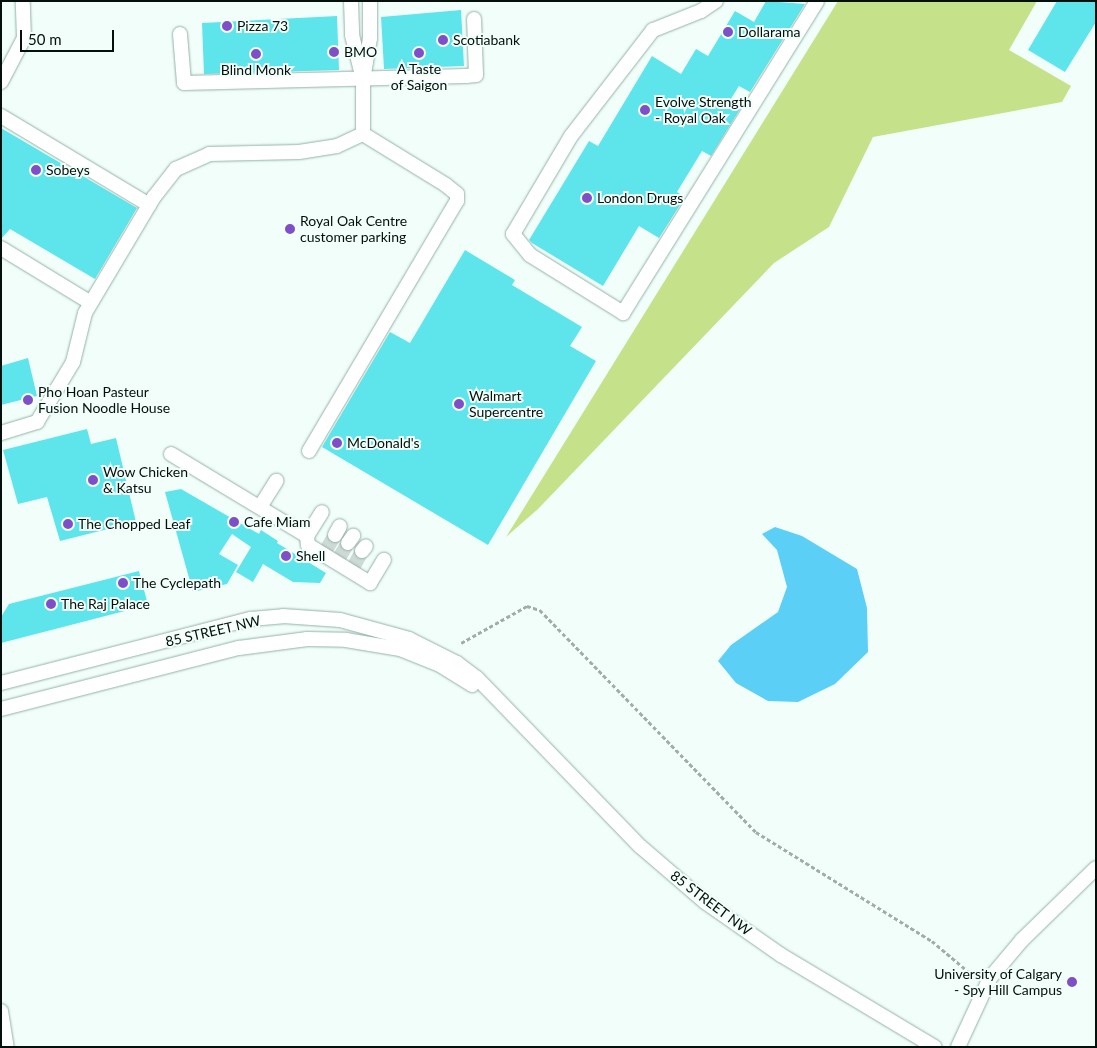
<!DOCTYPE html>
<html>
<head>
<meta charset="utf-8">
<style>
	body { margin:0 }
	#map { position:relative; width:1097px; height:1048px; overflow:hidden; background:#f1fefa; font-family:Lato,sans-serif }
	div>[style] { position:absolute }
	.green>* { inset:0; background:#c5e28b }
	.water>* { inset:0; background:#5ccff6 }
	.building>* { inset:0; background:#5ee5eb }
	.minor-tunnel>* { height:14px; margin-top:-7px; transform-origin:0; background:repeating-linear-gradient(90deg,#cedad6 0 14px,transparent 0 21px) }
	.path>* { height:2.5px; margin-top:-1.25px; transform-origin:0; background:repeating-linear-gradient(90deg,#a1ada9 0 4px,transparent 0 6.5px) }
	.roads { filter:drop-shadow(0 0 1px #93b2a8) drop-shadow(0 0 1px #93b2a8) }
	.minor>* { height:14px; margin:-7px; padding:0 7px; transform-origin:7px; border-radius:7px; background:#fff }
	.dots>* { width:14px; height:14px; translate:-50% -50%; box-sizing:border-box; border:2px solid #f1fefa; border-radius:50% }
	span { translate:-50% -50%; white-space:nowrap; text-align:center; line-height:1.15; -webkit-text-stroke:4px #f1fefa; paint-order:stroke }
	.poi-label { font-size:14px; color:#050f0c }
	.left { translate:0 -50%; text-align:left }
	.right { translate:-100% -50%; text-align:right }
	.street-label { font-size:14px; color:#050f0c }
	.frame { position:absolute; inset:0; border:2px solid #050f0c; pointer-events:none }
	.scale { position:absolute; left:20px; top:30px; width:94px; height:22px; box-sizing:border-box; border:2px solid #050f0c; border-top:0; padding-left:6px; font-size:15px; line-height:18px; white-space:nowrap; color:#050f0c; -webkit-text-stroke:4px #f1fefa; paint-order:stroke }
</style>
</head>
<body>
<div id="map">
	<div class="green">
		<i style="clip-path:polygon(838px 1px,1037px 1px,1009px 50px,1071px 86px,1062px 102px,873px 137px,829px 227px,774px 263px,538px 509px,506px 537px)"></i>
	</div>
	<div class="water">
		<i style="clip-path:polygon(775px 527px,802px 536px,857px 569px,867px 608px,868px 652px,835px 684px,798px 702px,768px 701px,736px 683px,718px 661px,731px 645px,778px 612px,787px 587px,777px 550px,762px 534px)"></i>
	</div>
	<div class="building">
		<i style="clip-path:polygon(766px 1px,805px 4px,750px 92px,739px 86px,729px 102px,740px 109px,711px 156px,702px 151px,677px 192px,685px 197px,659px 238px,639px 226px,603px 286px,532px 243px,529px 240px,589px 141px,598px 146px,652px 56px,681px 74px,696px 49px,708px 56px,735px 11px,754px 22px)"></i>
		<i style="clip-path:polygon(1057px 1px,1096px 1px,1096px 22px,1065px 72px,1028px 50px)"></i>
		<i style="clip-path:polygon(461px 10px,464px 66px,384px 69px,381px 17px)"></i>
		<i style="clip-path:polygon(337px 16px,339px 70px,204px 74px,202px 23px)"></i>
		<i style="clip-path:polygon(1px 128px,137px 208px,95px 279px,10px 229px,1px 239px)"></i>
		<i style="clip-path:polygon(465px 250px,515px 280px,512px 285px,582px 327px,570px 346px,596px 361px,488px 545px,322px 447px,390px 332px,410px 343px)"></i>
		<i style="clip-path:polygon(28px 358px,37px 396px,1px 405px,1px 366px)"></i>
		<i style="clip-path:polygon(87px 429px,91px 444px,116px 438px,136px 522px,60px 541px,47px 497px,18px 504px,3px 450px)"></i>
		<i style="clip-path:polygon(181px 489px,259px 534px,261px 530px,278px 541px,277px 543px,326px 573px,320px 583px,293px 582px,263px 564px,253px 582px,236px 572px,251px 547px,232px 534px,219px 554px,238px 565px,227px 584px,193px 592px,165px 492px)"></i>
		<i style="clip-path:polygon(139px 571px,148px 605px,1px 643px,1px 617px,9px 604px)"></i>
	</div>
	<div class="minor-tunnel">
		<i style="left:326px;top:550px;width:17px;rotate:-59deg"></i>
		<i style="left:339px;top:558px;width:17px;rotate:-59deg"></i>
		<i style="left:354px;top:566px;width:17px;rotate:-62deg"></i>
	</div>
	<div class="path">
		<i style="left:461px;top:643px;width:76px;rotate:-29.3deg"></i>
		<i style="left:527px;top:606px;width:14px;rotate:17deg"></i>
		<i style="left:540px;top:610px;width:310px;rotate:45.8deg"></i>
		<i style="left:756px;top:832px;width:207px;rotate:31.8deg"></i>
		<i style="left:932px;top:941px;width:57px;rotate:40.1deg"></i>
	</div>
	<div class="roads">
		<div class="minor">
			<i style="left:351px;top:1px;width:34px;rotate:88deg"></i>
			<i style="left:352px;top:35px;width:41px;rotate:76deg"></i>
			<i style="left:716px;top:1px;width:18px;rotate:146deg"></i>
			<i style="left:701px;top:11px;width:52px;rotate:158.4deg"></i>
			<i style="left:653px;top:30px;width:134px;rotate:127.7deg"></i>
			<i style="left:571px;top:136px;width:114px;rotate:120.6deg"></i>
			<i style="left:513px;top:234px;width:27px;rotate:51deg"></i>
			<i style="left:530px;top:255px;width:110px;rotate:31.9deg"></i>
			<i style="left:623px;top:313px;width:367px;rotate:-58.1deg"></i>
			<i style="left:180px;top:34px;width:49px;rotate:85.3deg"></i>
			<i style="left:184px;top:83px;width:282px;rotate:-1.4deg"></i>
			<i style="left:466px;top:76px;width:10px;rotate:-6deg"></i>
			<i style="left:476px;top:75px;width:56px;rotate:-92deg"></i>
			<i style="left:1px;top:82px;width:50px;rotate:-62.4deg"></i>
			<i style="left:24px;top:38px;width:37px;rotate:-92deg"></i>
			<i style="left:1px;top:116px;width:173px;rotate:31deg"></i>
			<i style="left:363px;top:134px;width:54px;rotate:-90deg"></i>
			<i style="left:363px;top:80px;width:43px;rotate:-80.5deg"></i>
			<i style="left:370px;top:38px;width:37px;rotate:-90deg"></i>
			<i style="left:1px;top:248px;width:105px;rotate:31.4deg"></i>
			<i style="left:1px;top:433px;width:38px;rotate:-17deg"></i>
			<i style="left:37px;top:422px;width:70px;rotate:-59deg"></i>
			<i style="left:73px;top:362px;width:50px;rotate:-76.2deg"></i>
			<i style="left:85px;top:313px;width:135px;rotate:-59.3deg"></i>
			<i style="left:154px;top:197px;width:36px;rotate:-52deg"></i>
			<i style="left:176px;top:169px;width:36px;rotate:-24deg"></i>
			<i style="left:209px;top:154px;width:90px;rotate:-1.3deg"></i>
			<i style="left:299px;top:152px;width:38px;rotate:-9deg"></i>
			<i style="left:337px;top:146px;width:29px;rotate:-25deg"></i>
			<i style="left:309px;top:451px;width:291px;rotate:-59.4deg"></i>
			<i style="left:457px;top:201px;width:7px;rotate:-90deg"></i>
			<i style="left:457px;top:194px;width:14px;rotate:-141deg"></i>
			<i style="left:446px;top:185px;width:97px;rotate:-148.4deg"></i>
			<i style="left:171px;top:454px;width:159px;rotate:31.1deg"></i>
			<i style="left:307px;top:536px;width:28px;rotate:-58deg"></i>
			<i style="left:260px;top:507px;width:31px;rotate:-58deg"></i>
			<i style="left:335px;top:535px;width:10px;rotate:-61deg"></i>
			<i style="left:307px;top:536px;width:9px;rotate:84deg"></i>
			<i style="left:308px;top:545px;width:73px;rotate:31.5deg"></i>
			<i style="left:370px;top:583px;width:27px;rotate:-59deg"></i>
			<i style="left:348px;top:543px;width:9px;rotate:-54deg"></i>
			<i style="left:362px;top:551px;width:6px;rotate:-51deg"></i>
			<i style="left:1px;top:683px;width:258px;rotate:-14.4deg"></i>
			<i style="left:251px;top:619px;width:32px;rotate:-5deg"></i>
			<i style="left:283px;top:616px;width:57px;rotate:4deg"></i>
			<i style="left:340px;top:620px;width:72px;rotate:15.4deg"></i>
			<i style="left:409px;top:639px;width:54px;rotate:26.6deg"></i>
			<i style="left:457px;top:663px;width:25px;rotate:37deg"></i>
			<i style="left:477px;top:678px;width:235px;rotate:45.9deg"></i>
			<i style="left:641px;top:847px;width:84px;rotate:40.7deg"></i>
			<i style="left:705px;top:902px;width:93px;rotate:34.9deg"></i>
			<i style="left:781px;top:955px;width:179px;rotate:30.9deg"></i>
			<i style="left:1px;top:709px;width:246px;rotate:-14.4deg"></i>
			<i style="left:239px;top:648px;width:69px;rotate:-7.5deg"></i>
			<i style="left:307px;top:639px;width:39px;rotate:1deg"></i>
			<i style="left:346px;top:640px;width:55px;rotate:9.5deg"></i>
			<i style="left:400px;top:649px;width:43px;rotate:21.8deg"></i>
			<i style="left:440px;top:665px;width:38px;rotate:32deg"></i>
			<i style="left:1px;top:1011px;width:36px;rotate:81deg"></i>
			<i style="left:958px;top:1047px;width:76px;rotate:-65.1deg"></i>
			<i style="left:990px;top:978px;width:50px;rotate:-49.9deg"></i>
			<i style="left:1022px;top:940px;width:103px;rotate:-44.2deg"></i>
		</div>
	</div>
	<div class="dots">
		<i style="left:227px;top:26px;background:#7f4fc7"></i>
		<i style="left:728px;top:32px;background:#7f4fc7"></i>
		<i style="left:443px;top:40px;background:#7f4fc7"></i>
		<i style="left:334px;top:52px;background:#7f4fc7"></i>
		<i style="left:419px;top:53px;background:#7f4fc7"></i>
		<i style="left:256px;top:54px;background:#7f4fc7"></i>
		<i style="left:645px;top:110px;background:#7f4fc7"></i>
		<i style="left:36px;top:170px;background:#7f4fc7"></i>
		<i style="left:587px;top:198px;background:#7f4fc7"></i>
		<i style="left:290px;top:229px;background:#7f4fc7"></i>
		<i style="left:28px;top:400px;background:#7f4fc7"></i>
		<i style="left:459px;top:404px;background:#7f4fc7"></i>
		<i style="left:337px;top:443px;background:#7f4fc7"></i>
		<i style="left:93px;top:480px;background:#7f4fc7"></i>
		<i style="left:234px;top:522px;background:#7f4fc7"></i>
		<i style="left:68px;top:524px;background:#7f4fc7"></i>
		<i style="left:286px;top:556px;background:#7f4fc7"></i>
		<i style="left:123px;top:583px;background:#7f4fc7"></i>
		<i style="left:51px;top:604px;background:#7f4fc7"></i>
		<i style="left:1072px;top:982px;background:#7f4fc7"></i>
	</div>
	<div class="poi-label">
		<span class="left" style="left:237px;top:26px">Pizza 73</span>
		<span class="left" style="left:738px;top:32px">Dollarama</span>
		<span class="left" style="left:453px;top:40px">Scotiabank</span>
		<span class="left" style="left:344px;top:52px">BMO</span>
		<span style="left:419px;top:77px">A Taste<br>of Saigon</span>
		<span style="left:256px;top:70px">Blind Monk</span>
		<span class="left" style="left:655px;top:110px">Evolve Strength<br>- Royal Oak</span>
		<span class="left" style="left:46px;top:170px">Sobeys</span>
		<span class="left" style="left:597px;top:198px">London Drugs</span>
		<span class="left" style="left:300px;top:229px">Royal Oak Centre<br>customer parking</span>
		<span class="left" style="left:38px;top:400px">Pho Hoan Pasteur<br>Fusion Noodle House</span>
		<span class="left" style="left:469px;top:404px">Walmart<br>Supercentre</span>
		<span class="left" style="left:347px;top:443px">McDonald's</span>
		<span class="left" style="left:103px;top:480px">Wow Chicken<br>&amp; Katsu</span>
		<span class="left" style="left:244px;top:522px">Cafe Miam</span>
		<span class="left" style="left:78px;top:524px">The Chopped Leaf</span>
		<span class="left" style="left:296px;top:556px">Shell</span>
		<span class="left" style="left:133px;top:583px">The Cyclepath</span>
		<span class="left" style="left:61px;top:604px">The Raj Palace</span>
		<span class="right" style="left:1062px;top:982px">University of Calgary<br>- Spy Hill Campus</span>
	</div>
	<div class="street-label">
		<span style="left:213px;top:631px;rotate:-13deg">85 STREET NW</span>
		<span style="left:711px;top:903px;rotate:37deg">85 STREET NW</span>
	</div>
	<div class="frame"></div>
	<div class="scale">50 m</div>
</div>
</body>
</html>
